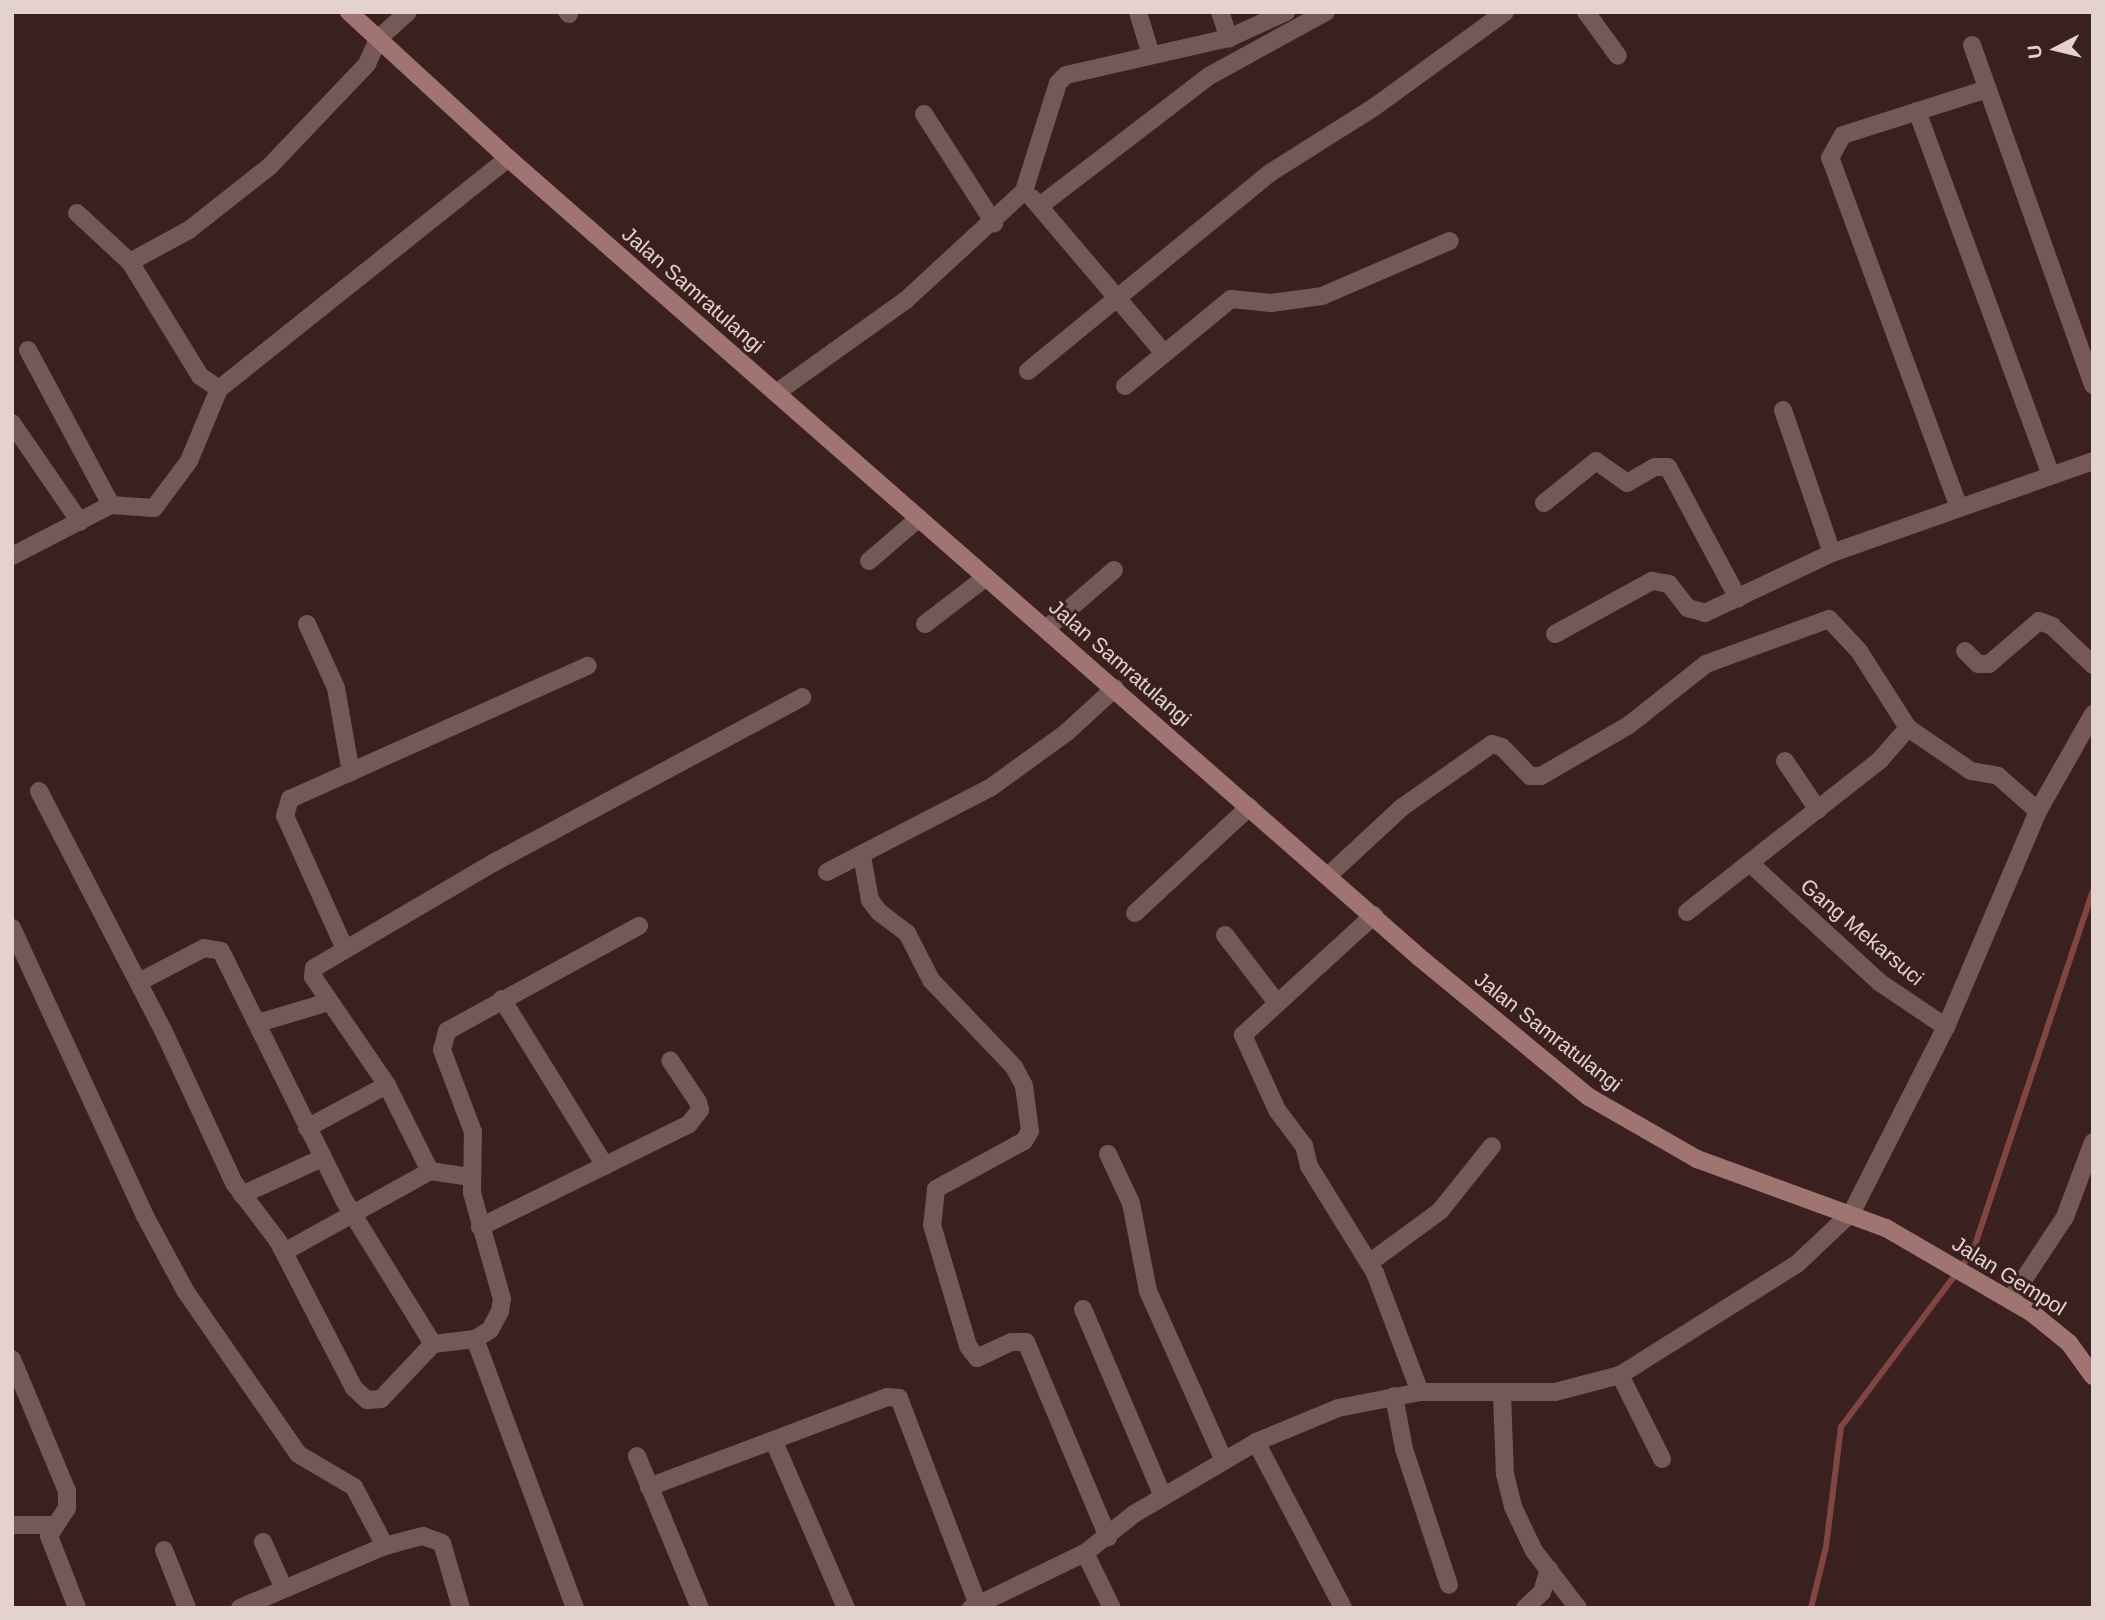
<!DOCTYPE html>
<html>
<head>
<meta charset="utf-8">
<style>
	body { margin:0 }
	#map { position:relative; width:2105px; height:1620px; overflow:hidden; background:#3a211f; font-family:Arial,sans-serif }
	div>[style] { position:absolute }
	.stream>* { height:6px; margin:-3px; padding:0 3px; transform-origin:3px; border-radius:3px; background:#814644 }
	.minor>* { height:18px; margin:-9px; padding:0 9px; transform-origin:9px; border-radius:9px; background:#755957 }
	.tertiary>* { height:18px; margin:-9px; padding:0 9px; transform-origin:9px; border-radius:9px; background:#755957 }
	.secondary>* { height:18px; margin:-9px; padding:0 9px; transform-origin:9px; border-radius:9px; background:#a07471 }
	span { translate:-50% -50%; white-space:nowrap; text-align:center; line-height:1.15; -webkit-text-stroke:6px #3a211f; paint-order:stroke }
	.street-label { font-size:21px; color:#e4d2d1 }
	.frame { position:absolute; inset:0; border:14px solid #e4d2d1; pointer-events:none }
	.north { position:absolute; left:2021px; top:14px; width:70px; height:70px; -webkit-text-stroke:5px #3a211f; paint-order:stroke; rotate:263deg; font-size:19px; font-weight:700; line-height:28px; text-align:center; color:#e4d2d1 }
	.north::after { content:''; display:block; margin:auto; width:24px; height:32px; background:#e4d2d1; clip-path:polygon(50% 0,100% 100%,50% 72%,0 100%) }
</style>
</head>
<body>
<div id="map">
	<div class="stream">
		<i style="left:1811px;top:1608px;width:63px;rotate:-76.2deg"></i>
		<i style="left:1826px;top:1547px;width:121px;rotate:-82.9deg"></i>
		<i style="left:1841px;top:1427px;width:220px;rotate:-53.1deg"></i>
		<i style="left:1973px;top:1251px;width:379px;rotate:-71.6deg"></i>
	</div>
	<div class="minor">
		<i style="left:567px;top:12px;width:3px;rotate:45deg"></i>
		<i style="left:1138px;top:12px;width:45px;rotate:73.2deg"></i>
		<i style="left:1220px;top:12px;width:28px;rotate:71deg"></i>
		<i style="left:1586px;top:12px;width:54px;rotate:54deg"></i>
		<i style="left:1972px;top:45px;width:361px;rotate:70.4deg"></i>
		<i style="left:1917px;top:111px;width:386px;rotate:69.8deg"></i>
		<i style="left:924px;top:114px;width:130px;rotate:57.3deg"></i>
		<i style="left:1032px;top:198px;width:202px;rotate:49.6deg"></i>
		<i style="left:1041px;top:205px;width:212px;rotate:-37.5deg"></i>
		<i style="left:1209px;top:76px;width:133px;rotate:-28.7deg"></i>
		<i style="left:77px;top:213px;width:72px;rotate:42.8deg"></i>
		<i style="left:130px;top:262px;width:134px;rotate:58.4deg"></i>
		<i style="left:200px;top:376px;width:23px;rotate:34deg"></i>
		<i style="left:130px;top:262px;width:67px;rotate:-28.5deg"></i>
		<i style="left:189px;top:230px;width:103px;rotate:-38.3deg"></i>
		<i style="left:270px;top:166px;width:141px;rotate:-46.4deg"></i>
		<i style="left:367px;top:64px;width:27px;rotate:-66deg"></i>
		<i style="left:378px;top:39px;width:40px;rotate:-42deg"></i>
		<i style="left:28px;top:350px;width:176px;rotate:61.8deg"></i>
		<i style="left:1028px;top:371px;width:313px;rotate:-39.3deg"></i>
		<i style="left:1270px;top:173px;width:122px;rotate:-32.3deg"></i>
		<i style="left:1373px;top:108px;width:163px;rotate:-36deg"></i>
		<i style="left:1125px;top:386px;width:137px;rotate:-39.4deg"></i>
		<i style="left:1231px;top:299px;width:40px;rotate:5.7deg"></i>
		<i style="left:1271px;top:303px;width:51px;rotate:-7.8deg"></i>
		<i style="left:1322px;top:296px;width:139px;rotate:-23.3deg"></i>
		<i style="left:776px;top:393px;width:160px;rotate:-35.6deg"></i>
		<i style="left:906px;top:300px;width:161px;rotate:-42.7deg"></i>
		<i style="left:1024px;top:191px;width:113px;rotate:-72.5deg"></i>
		<i style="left:1058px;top:83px;width:11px;rotate:-45deg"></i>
		<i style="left:1066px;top:75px;width:167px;rotate:-12.8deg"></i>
		<i style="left:1229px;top:38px;width:63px;rotate:-24.5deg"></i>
		<i style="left:1783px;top:410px;width:151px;rotate:71.1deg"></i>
		<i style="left:12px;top:423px;width:120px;rotate:55.5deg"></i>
		<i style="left:1544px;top:503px;width:67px;rotate:-38.9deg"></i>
		<i style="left:1596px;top:461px;width:38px;rotate:35deg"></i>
		<i style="left:1627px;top:483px;width:32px;rotate:-30deg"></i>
		<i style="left:1655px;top:467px;width:13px"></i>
		<i style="left:1668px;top:467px;width:149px;rotate:61.9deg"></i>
		<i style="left:1958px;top:505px;width:370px;rotate:-110.2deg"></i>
		<i style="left:1830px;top:158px;width:26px;rotate:-61deg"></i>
		<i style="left:1843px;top:135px;width:151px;rotate:-17.7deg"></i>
		<i style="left:12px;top:556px;width:111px;rotate:-27.3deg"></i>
		<i style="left:111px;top:505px;width:43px;rotate:4deg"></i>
		<i style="left:154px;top:508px;width:59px;rotate:-53.3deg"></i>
		<i style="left:189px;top:461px;width:78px;rotate:-67.4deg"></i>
		<i style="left:219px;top:389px;width:370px;rotate:-38.6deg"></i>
		<i style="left:869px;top:561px;width:66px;rotate:-40.7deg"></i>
		<i style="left:307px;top:624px;width:70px;rotate:65.6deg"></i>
		<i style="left:336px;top:688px;width:86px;rotate:80deg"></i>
		<i style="left:925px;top:624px;width:77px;rotate:-37.6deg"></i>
		<i style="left:1046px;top:629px;width:90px;rotate:-40.9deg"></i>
		<i style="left:1555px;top:634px;width:111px;rotate:-28.7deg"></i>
		<i style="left:1652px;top:581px;width:17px;rotate:10deg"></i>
		<i style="left:1669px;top:584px;width:31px;rotate:52deg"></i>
		<i style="left:1688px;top:608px;width:18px;rotate:16deg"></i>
		<i style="left:1705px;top:613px;width:140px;rotate:-25.3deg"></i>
		<i style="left:1832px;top:553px;width:277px;rotate:-19.4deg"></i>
		<i style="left:1965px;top:651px;width:18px;rotate:45deg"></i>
		<i style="left:1978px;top:664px;width:11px"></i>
		<i style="left:1989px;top:664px;width:66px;rotate:-40.7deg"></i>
		<i style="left:2039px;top:621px;width:14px;rotate:21deg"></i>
		<i style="left:2052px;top:626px;width:57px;rotate:43.6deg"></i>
		<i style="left:1785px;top:761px;width:59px;rotate:56deg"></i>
		<i style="left:39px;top:791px;width:269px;rotate:62.6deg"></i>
		<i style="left:163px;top:1030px;width:169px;rotate:65.1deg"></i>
		<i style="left:234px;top:1183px;width:73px;rotate:52.8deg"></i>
		<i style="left:278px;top:1241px;width:165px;rotate:62.7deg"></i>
		<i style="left:354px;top:1388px;width:18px;rotate:43deg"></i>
		<i style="left:367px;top:1400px;width:14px;rotate:-4deg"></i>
		<i style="left:381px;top:1399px;width:76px;rotate:-46.6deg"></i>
		<i style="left:433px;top:1344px;width:42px;rotate:-6.8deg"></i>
		<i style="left:475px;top:1339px;width:17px;rotate:-31deg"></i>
		<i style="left:490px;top:1330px;width:21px;rotate:-62deg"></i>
		<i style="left:500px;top:1311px;width:12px;rotate:-81deg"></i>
		<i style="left:502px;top:1299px;width:110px;rotate:-105.8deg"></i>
		<i style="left:472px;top:1193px;width:61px;rotate:-89.1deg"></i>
		<i style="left:473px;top:1132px;width:88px;rotate:-110.7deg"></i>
		<i style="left:442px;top:1050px;width:20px;rotate:-75deg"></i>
		<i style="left:447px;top:1031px;width:219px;rotate:-28.7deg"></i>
		<i style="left:862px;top:856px;width:45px;rotate:79.7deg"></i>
		<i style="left:870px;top:900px;width:15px;rotate:53deg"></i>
		<i style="left:879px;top:912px;width:35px;rotate:37deg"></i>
		<i style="left:907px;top:933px;width:53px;rotate:62.9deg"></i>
		<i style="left:931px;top:980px;width:120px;rotate:46.3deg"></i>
		<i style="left:1014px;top:1067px;width:21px;rotate:62deg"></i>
		<i style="left:1024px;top:1086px;width:45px;rotate:82.4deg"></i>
		<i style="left:1030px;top:1131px;width:12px;rotate:121deg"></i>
		<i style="left:1024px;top:1141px;width:100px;rotate:151.4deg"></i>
		<i style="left:936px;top:1189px;width:36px;rotate:96deg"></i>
		<i style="left:932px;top:1225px;width:126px;rotate:73.4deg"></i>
		<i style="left:968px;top:1346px;width:15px;rotate:53deg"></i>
		<i style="left:977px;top:1358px;width:38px;rotate:-25deg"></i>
		<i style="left:1012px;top:1342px;width:14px"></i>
		<i style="left:1026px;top:1342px;width:212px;rotate:67.2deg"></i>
		<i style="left:1753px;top:866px;width:171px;rotate:42.6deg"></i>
		<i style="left:1879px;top:982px;width:81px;rotate:33.9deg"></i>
		<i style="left:827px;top:872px;width:183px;rotate:-27.3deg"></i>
		<i style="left:990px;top:788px;width:95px;rotate:-36deg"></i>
		<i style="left:1067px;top:732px;width:65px;rotate:-42.5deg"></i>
		<i style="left:1329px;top:875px;width:98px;rotate:-42.9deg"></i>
		<i style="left:1401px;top:808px;width:111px;rotate:-35.1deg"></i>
		<i style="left:1492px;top:744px;width:10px;rotate:17deg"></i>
		<i style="left:1502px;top:747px;width:40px;rotate:46deg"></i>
		<i style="left:1530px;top:776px;width:11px"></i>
		<i style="left:1541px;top:776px;width:102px;rotate:-30.1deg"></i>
		<i style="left:1629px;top:725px;width:98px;rotate:-38.4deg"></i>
		<i style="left:1706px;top:664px;width:131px;rotate:-20.1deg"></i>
		<i style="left:1829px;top:619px;width:44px;rotate:46.8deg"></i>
		<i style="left:1859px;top:651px;width:91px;rotate:57.5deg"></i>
		<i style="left:1908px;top:728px;width:76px;rotate:34.3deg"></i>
		<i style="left:1971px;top:771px;width:27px;rotate:10deg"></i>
		<i style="left:1998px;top:776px;width:53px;rotate:41.2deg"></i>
		<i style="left:1687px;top:912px;width:246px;rotate:-38.2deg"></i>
		<i style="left:1880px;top:760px;width:43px;rotate:-48.8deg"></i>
		<i style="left:1135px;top:913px;width:156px;rotate:-42.9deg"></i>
		<i style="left:1374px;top:915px;width:178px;rotate:137.5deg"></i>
		<i style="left:1243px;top:1035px;width:82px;rotate:65.6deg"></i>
		<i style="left:1277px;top:1110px;width:45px;rotate:53.1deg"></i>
		<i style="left:1304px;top:1146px;width:21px;rotate:76deg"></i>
		<i style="left:1309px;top:1166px;width:126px;rotate:58.3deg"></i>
		<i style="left:1375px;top:1273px;width:127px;rotate:69.3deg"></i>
		<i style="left:12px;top:928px;width:317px;rotate:65.2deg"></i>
		<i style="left:145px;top:1216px;width:86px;rotate:61.7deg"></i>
		<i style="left:186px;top:1292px;width:197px;rotate:55.3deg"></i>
		<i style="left:298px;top:1454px;width:65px;rotate:30.5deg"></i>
		<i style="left:354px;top:1487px;width:67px;rotate:62.3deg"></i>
		<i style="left:1225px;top:935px;width:86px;rotate:52.6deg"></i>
		<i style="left:344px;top:947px;width:144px;rotate:-114.2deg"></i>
		<i style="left:285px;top:816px;width:18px;rotate:-74deg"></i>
		<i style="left:290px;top:799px;width:326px;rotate:-24.1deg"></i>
		<i style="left:139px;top:982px;width:73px;rotate:-27.6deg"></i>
		<i style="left:204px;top:948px;width:17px;rotate:10deg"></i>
		<i style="left:221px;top:951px;width:278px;rotate:63.7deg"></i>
		<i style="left:344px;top:1200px;width:169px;rotate:58.3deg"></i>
		<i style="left:502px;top:999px;width:196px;rotate:58.3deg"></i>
		<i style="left:258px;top:1023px;width:74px;rotate:-16.5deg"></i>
		<i style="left:307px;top:1128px;width:91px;rotate:-28.3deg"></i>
		<i style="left:1108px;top:1154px;width:54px;rotate:64.9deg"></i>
		<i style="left:1131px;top:1203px;width:90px;rotate:79.1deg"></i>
		<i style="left:1148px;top:1291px;width:186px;rotate:65.9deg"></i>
		<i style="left:430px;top:1171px;width:40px;rotate:8.5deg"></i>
		<i style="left:242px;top:1195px;width:88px;rotate:-24.8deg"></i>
		<i style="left:480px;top:1227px;width:233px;rotate:-26.2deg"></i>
		<i style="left:689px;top:1124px;width:18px;rotate:-52deg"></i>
		<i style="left:700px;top:1110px;width:8px;rotate:-104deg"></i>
		<i style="left:698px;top:1102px;width:50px;rotate:-123.7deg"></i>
		<i style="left:284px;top:1252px;width:167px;rotate:-29deg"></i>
		<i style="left:430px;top:1171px;width:96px;rotate:-116.6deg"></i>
		<i style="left:387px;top:1085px;width:131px;rotate:-124.4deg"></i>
		<i style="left:313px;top:977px;width:9px;rotate:-84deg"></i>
		<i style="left:314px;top:968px;width:208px;rotate:-30.4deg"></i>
		<i style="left:493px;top:863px;width:351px;rotate:-28.2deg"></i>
		<i style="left:1369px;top:1263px;width:88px;rotate:-36.2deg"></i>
		<i style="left:1440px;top:1211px;width:83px;rotate:-51.3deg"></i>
		<i style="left:2010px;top:1300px;width:100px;rotate:-56.5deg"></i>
		<i style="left:2065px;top:1217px;width:80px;rotate:-69.5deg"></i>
		<i style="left:1083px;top:1309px;width:204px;rotate:66.9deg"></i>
		<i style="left:475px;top:1339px;width:287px;rotate:69.6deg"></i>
		<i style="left:12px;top:1359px;width:143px;rotate:67.4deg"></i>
		<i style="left:67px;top:1491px;width:17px;rotate:90deg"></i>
		<i style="left:67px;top:1508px;width:33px;rotate:123deg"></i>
		<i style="left:49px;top:1536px;width:77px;rotate:68.7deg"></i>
		<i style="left:1620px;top:1375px;width:94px;rotate:63.4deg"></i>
		<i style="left:1502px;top:1394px;width:80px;rotate:87.9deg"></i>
		<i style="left:1505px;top:1474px;width:34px;rotate:76deg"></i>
		<i style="left:1513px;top:1507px;width:49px;rotate:64.5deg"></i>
		<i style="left:1534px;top:1551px;width:72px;rotate:52.3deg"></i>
		<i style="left:1394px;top:1396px;width:54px;rotate:79.3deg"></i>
		<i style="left:1404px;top:1449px;width:143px;rotate:71.7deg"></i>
		<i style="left:1256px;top:1442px;width:187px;rotate:62.3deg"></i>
		<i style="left:775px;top:1444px;width:179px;rotate:66.6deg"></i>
		<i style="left:637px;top:1456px;width:165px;rotate:67.5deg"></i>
		<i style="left:649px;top:1487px;width:254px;rotate:-20.7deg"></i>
		<i style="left:887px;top:1397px;width:12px;rotate:5deg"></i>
		<i style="left:899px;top:1398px;width:222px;rotate:69.1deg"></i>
		<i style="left:12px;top:1525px;width:40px"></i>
		<i style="left:263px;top:1542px;width:51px;rotate:65.9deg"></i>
		<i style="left:164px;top:1550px;width:62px;rotate:68.4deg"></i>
		<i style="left:1085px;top:1553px;width:61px;rotate:63.9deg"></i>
		<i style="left:240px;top:1608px;width:158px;rotate:-23.2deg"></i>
		<i style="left:385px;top:1546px;width:39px;rotate:-15deg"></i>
		<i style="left:423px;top:1536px;width:20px;rotate:20deg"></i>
		<i style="left:442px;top:1543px;width:68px;rotate:73.7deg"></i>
		<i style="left:971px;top:1608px;width:127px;rotate:-25.8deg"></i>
		<i style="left:1085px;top:1553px;width:63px;rotate:-38.5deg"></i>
		<i style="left:1134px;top:1514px;width:142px;rotate:-30.5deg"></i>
		<i style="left:1256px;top:1442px;width:89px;rotate:-22.5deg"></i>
		<i style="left:1338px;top:1408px;width:84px;rotate:-11deg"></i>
		<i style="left:1420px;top:1392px;width:135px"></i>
		<i style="left:1555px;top:1392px;width:67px;rotate:-14.7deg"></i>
		<i style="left:1620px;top:1375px;width:209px;rotate:-32.1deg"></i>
		<i style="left:1797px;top:1264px;width:76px;rotate:-43.4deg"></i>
		<i style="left:1525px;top:1608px;width:23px;rotate:-43deg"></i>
		<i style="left:1542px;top:1592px;width:24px;rotate:-73deg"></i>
	</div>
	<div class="tertiary">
		<i style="left:1852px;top:1212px;width:208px;rotate:-63.1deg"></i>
		<i style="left:1946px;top:1027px;width:235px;rotate:-66.9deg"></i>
		<i style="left:2038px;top:811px;width:112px;rotate:-60.4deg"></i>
	</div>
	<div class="secondary">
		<i style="left:349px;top:12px;width:216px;rotate:42.6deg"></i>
		<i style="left:508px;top:158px;width:1212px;rotate:41.25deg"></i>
		<i style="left:1419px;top:957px;width:220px;rotate:39.5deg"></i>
		<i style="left:1589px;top:1097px;width:125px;rotate:29.9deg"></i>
		<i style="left:1697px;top:1159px;width:201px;rotate:20.1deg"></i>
		<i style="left:1886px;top:1228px;width:169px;rotate:30.2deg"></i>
		<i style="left:2032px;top:1313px;width:48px;rotate:39deg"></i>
		<i style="left:2069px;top:1343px;width:41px;rotate:54deg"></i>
	</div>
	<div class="street-label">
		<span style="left:693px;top:290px;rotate:41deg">Jalan Samratulangi</span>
		<span style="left:1120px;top:663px;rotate:41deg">Jalan Samratulangi</span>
		<span style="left:1862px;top:932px;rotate:40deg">Gang Mekarsuci</span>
		<span style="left:1548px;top:1032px;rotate:38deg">Jalan Samratulangi</span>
		<span style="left:2009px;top:1276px;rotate:32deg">Jalan Gempol</span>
	</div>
	<div class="frame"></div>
	<div class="north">U</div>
</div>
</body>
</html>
